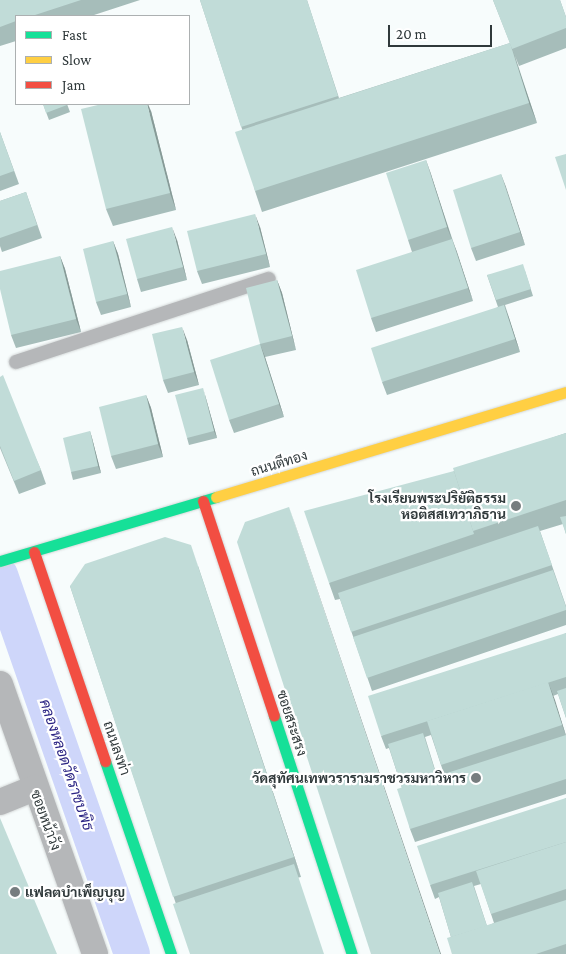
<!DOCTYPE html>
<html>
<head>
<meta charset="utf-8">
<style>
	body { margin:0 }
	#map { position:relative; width:566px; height:954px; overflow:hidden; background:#f7fcfc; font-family:"Crimson Pro",Sarabun,serif }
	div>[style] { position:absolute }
	.canal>* { height:36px; margin:-18px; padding:0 18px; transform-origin:18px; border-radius:18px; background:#ced6fa }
	.roads { filter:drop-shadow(0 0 1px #d4d8d8) drop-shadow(0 0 1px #d4d8d8) }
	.lane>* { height:14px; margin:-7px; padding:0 7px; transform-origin:7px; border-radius:7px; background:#b5b7b9 }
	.street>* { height:26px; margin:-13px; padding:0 13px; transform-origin:13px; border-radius:13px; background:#b5b7b9 }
	.fast>* { height:11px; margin:-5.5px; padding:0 5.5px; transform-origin:5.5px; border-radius:5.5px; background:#16e098 }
	.slow>* { height:11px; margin:-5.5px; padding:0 5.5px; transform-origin:5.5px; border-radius:5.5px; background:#ffcf43 }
	.jam>* { height:11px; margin:-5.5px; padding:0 5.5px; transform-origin:5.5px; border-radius:5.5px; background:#f24e42 }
	.wall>* { inset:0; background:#a6bdba }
	.shaded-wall>* { inset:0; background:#879a97 }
	.building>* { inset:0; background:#c1dcd8 }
	.dots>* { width:14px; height:14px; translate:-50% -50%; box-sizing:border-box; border:2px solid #fff; border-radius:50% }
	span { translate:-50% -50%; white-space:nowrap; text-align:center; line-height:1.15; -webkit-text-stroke:4.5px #fff; paint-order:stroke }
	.street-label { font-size:14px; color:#30393b }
	.poi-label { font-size:14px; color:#30393b; font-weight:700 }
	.right { translate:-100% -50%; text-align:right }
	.left { translate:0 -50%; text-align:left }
	.water-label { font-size:15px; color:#2c2584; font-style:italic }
	.legend { position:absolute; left:15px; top:15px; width:175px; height:90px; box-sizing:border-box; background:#fff; border:1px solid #acb0b1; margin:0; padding:6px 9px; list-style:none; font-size:15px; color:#30393b }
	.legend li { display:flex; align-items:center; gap:10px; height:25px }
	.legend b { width:25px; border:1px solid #acb0b1 }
	.scale { position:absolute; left:388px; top:25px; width:104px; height:22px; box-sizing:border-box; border:2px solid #30393b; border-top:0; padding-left:6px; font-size:15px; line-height:18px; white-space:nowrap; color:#30393b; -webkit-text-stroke:4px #fff; paint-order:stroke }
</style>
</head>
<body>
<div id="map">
	<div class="canal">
		<i style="left:0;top:575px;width:401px;rotate:70.8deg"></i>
	</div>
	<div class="roads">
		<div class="lane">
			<i style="left:16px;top:362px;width:266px;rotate:-18.2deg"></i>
		</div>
		<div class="street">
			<i style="left:0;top:684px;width:286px;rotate:70.6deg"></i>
			<i style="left:0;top:802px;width:38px;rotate:-22deg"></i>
		</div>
		<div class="fast">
			<i style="left:0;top:561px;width:225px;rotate:-16.5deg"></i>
			<i style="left:274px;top:716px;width:250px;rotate:71.9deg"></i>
			<i style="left:105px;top:761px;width:204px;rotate:71.1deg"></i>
		</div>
		<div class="slow">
			<i style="left:216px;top:497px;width:365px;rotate:-16.7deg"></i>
		</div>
		<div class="jam">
			<i style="left:203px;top:501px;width:226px;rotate:71.7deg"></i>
			<i style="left:34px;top:552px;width:221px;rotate:71.2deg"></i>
		</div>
	</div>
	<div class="wall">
		<i style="clip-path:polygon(0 0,140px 0,91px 16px,16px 16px,16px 41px,0 46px)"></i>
		<i style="clip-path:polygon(200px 0,307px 0,339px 98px,510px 43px,493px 0,560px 0,566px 17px,566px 48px,519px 66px,515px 56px,537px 123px,262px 212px,255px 191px,242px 129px)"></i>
		<i style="clip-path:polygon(43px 104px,67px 104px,70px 112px,49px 120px)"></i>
		<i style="clip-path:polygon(151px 111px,176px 210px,113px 226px,106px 209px)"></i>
		<i style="clip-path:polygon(0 132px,19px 184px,0 191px)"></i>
		<i style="clip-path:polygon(426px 160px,473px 301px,376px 332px,371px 318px,412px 252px,408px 240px)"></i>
		<i style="clip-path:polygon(501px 174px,525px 245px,476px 261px,471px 248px)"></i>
		<i style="clip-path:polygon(26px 192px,42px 238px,2px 252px,0 246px,0 201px)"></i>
		<i style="clip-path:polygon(260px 227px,270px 267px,202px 284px,197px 271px)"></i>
		<i style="clip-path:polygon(177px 240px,187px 280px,141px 292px,137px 279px)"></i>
		<i style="clip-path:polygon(113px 241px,118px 254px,131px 307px,101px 315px,96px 302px)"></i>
		<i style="clip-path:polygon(60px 256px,65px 269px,81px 332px,16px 348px,11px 335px)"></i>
		<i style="clip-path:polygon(525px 271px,533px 296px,505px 305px,520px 352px,387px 395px,382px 382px,498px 307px,487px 275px)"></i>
		<i style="clip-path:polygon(277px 280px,282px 293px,296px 350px,265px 357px,284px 417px,234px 433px,229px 420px,260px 344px)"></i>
		<i style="clip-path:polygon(187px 340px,199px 385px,168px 393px,163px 380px)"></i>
		<i style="clip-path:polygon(0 377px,41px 470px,46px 484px,19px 494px,0 448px)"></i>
		<i style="clip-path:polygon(146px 395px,151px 408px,163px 457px,116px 469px,111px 456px)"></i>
		<i style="clip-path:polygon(205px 395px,217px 438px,189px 445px,187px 438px)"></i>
		<i style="clip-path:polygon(90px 431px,92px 438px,101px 473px,73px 480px,71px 472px)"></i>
		<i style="clip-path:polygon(566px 433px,566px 534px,563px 524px,540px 531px,566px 606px,566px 625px,372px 691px,340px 599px,335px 600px,329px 583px,454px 471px)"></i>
		<i style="clip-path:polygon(198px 566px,301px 877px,176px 904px,70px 586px)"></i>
		<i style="clip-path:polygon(evenodd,566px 633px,566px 718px,558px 694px,553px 696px,566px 735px,566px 794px,415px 842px,410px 829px,402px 788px,389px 748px,386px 749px,381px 736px,566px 633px,431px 735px,444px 774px,437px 776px,425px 737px,431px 735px)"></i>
		<i style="clip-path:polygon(evenodd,566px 798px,566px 954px,452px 954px,451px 937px,439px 897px,435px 899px,430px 885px,566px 798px,481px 884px,494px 923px,487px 926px,474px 886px,481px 884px)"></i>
	</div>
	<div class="shaded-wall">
		<i style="clip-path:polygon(510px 43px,517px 64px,537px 123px,529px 103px)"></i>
		<i style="clip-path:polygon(147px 104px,148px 104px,151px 111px,176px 210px,170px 193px)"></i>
		<i style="clip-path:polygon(426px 160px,431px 174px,452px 240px,447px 227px)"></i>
		<i style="clip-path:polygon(501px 174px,506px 187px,525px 245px,520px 232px)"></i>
		<i style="clip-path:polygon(255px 214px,260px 227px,270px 267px,266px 254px)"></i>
		<i style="clip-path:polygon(172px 227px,177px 240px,187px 280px,183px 267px)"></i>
		<i style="clip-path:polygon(452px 239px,457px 252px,473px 301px,468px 288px)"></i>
		<i style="clip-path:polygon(113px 241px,118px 254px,131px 307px,127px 294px)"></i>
		<i style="clip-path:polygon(60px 256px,65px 269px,81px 332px,76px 319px)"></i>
		<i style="clip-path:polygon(277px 280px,282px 293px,296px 350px,292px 336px)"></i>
		<i style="clip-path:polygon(504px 305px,509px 318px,520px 352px,515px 339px)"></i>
		<i style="clip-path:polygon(182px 327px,187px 340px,199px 385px,194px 372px)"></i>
		<i style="clip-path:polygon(260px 344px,265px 357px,284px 417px,279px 404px)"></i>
		<i style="clip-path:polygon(203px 388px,205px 395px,217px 438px,214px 431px)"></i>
		<i style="clip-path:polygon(146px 395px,151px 408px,163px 457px,158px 444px)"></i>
		<i style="clip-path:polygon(90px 431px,92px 438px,101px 473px,98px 466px)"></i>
		<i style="clip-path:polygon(289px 507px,296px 527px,441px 954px,440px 954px)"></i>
		<i style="clip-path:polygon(191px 545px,198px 566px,301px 877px,294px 857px)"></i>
		<i style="clip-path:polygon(548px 682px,555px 700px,566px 736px,562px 725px)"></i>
	</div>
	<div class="building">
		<i style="clip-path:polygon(0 0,81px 0,32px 16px,16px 16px,16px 21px,0 27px)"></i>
		<i style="clip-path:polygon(200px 0,307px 0,338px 96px,241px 127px)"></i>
		<i style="clip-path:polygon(493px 0,560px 0,566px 17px,566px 28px,512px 49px)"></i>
		<i style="clip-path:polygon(510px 43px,529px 103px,255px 191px,235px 132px)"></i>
		<i style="clip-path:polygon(43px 104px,67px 104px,67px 105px,46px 113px)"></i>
		<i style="clip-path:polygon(102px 104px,147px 104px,170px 193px,106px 209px,81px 109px)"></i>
		<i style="clip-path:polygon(0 132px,14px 171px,0 176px)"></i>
		<i style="clip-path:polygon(566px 154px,566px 190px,555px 157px)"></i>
		<i style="clip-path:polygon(426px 160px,447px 227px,408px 240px,386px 173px)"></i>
		<i style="clip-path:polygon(501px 174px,520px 232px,471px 248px,453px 190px)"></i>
		<i style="clip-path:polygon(26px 192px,37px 225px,0 238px,0 201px)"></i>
		<i style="clip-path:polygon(255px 214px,266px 254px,197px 271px,187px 231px)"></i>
		<i style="clip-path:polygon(172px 227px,183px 267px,137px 279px,126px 239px)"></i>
		<i style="clip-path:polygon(452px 239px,468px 288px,371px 318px,356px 270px)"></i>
		<i style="clip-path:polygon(113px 241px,127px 294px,96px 302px,83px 249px)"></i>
		<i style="clip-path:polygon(60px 256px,76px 319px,11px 335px,0 289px,0 271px)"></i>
		<i style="clip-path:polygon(523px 264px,531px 289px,496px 300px,487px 275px)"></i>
		<i style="clip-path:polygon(277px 280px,292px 336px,260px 344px,246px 288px)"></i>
		<i style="clip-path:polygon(504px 305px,515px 339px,382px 382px,371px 348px)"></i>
		<i style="clip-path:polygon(182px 327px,194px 372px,163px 380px,152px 334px)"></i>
		<i style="clip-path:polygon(260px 344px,279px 404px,229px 420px,210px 360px)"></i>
		<i style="clip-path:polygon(3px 375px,41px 470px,14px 481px,0 446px,0 377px)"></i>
		<i style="clip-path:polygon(203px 388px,214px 431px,187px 438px,175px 395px)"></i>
		<i style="clip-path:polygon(146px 395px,158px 444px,111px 456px,99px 407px)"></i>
		<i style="clip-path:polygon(90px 431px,98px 466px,71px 472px,63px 438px)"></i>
		<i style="clip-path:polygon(566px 433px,566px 500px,473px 531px,453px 468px)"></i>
		<i style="clip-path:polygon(454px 471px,474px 534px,329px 583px,304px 511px)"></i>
		<i style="clip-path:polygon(289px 507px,440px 954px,371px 954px,237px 542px,245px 522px)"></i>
		<i style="clip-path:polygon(566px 516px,566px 534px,560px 517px)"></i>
		<i style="clip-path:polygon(538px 526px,552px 565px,351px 632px,338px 593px)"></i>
		<i style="clip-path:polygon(165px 537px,191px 545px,294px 857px,173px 897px,70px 586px,85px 564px)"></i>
		<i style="clip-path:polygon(553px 570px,566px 607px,566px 610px,367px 678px,353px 637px)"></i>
		<i style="clip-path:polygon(566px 633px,566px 677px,381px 736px,368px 696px)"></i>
		<i style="clip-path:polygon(548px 682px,562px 725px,441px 765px,427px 721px)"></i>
		<i style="clip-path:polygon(566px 688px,566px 718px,557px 691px)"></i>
		<i style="clip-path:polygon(423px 733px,437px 777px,402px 788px,388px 744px)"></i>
		<i style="clip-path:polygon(566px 735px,566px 779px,410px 829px,397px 789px)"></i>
		<i style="clip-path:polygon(566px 798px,566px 842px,430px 885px,417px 846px)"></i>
		<i style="clip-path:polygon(0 818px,57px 954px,0 954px)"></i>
		<i style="clip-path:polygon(566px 842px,566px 889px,491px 914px,476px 871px)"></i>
		<i style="clip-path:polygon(294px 864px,324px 954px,190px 954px,173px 904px)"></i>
		<i style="clip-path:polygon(472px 882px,487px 926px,451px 937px,438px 893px)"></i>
		<i style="clip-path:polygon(566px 900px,566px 944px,536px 954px,452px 954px,447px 938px)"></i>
	</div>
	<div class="dots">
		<i style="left:516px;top:506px;background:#767d7f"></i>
		<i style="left:476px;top:778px;background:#767d7f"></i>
		<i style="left:15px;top:892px;background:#767d7f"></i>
	</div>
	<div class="street-label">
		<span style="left:279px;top:463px;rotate:-17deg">ถนนตีทอง</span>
		<span style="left:292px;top:723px;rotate:72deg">ซอยสระสรง</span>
		<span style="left:117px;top:748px;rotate:71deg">ถนนลงท่า</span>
		<span style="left:46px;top:820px;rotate:70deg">ซอยหน้าวัง</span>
	</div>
	<div class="poi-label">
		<span class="right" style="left:506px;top:506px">โรงเรียนพระปริยัติธรรม<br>หอติสสเทวาภิธาน</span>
		<span class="right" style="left:466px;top:778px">วัดสุทัศนเทพวรารามราชวรมหาวิหาร</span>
		<span class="left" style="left:25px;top:892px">แฟลตบำเพ็ญบุญ</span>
	</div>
	<div class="water-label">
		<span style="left:66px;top:765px;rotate:71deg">คลองหลอดวัดราชบพิธ</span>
	</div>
	<ul class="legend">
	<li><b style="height:6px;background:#16e098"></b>Fast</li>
	<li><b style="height:6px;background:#ffcf43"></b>Slow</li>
	<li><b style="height:6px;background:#f24e42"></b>Jam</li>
	</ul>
	<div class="scale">20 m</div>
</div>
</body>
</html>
